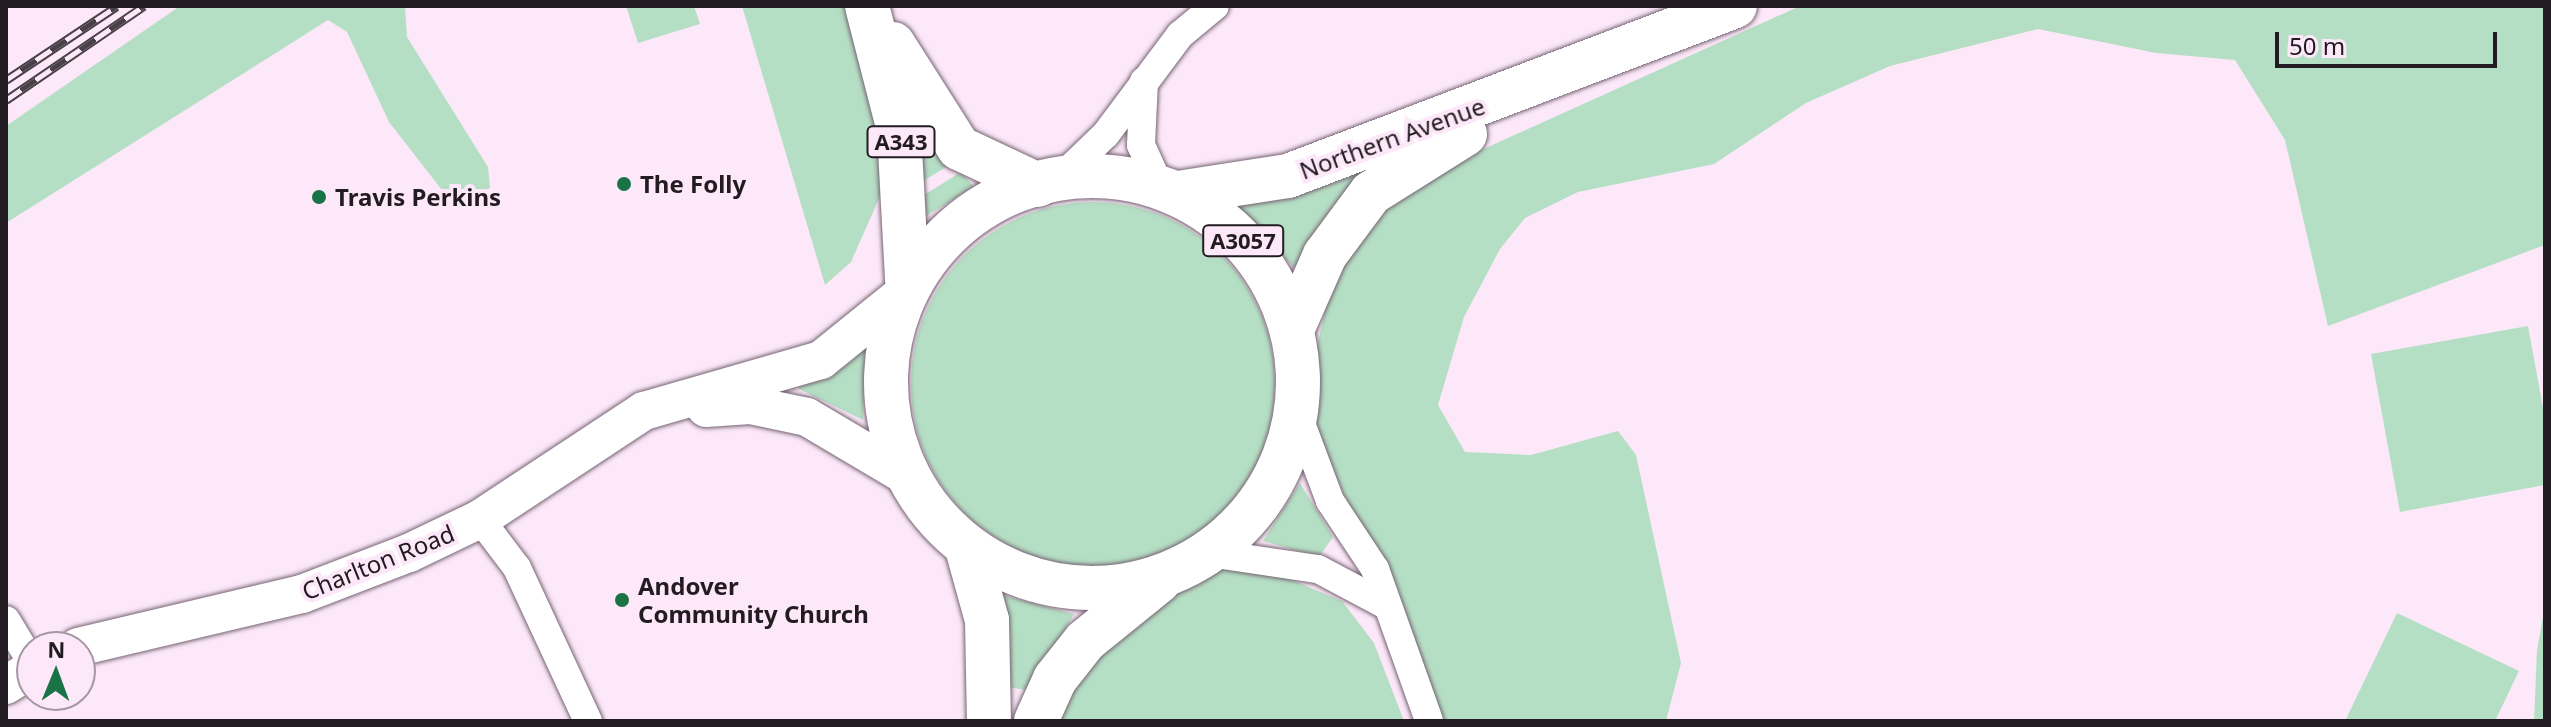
<!DOCTYPE html>
<html>
<head>
<meta charset="utf-8">
<style>
	body { margin:0 }
	#map { position:relative; width:2551px; height:727px; overflow:hidden; background:#fce8f9; font-family:"Noto Sans",sans-serif }
	div>[style] { position:absolute }
	.green>* { inset:0; background:#b5dfc4 }
	.round { border-radius:50% }
	.roads { filter:drop-shadow(0 0 2px #756473) drop-shadow(0 0 2px #756473) }
	.street>* { height:28px; margin:-14px; padding:0 14px; transform-origin:14px; border-radius:14px; background:#fff }
	.secondary>* { height:38px; margin:-19px; padding:0 19px; transform-origin:19px; border-radius:19px; background:#fff }
	.primary>* { height:44px; margin:-22px; padding:0 22px; transform-origin:22px; border-radius:22px; background:#fff }
	.primary>.ring { margin:-22px; padding:0; box-sizing:content-box; background:none; border:44px solid #fff; border-radius:50% }
	.rail>* { height:9px; margin-top:-4.5px; transform-origin:0; background:repeating-linear-gradient(90deg,#fce8f9 0 18px,#494048 0 36px); box-sizing:border-box; border-block:2px solid #494048 }
	.dots>* { width:22px; height:22px; translate:-50% -50%; box-sizing:border-box; border:4px solid #fce8f9; border-radius:50% }
	span { translate:-50% -50%; white-space:nowrap; text-align:center; line-height:1.15; -webkit-text-stroke:8px #fce8f9; paint-order:stroke }
	.shield-label span { padding:2px 6px; background:#fce8f9; border:2px solid; border-radius:6px; -webkit-text-stroke-width:0 }
	.shield-label { font-size:22px; color:#221b21; font-weight:700 }
	.street-label { font-size:24px; color:#221b21 }
	.poi-label { font-size:24px; color:#221b21; font-weight:700 }
	.left { translate:0 -50%; text-align:left }
	.frame { position:absolute; inset:0; border:8px solid #221b21; pointer-events:none }
	.north { position:absolute; left:16px; top:631px; width:80px; height:80px; box-sizing:border-box; background:#fce8f9; border:2px solid #a596a3; border-radius:50%; rotate:1deg; font-size:22px; font-weight:700; line-height:32px; text-align:center; color:#221b21 }
	.north::after { content:''; display:block; margin:auto; width:28px; height:36px; background:#197347; clip-path:polygon(50% 0,100% 100%,50% 72%,0 100%) }
	.scale { position:absolute; left:2275px; top:32px; width:222px; height:36px; box-sizing:border-box; border:4px solid #221b21; border-top:0; padding-left:10px; font-size:24px; line-height:28px; white-space:nowrap; color:#221b21; -webkit-text-stroke:6px #fce8f9; paint-order:stroke }
</style>
</head>
<body>
<div id="map">
	<div class="green">
		<i style="clip-path:polygon(180px 6px,405px 6px,407px 37px,488px 167px,490px 188px,463px 200px,445px 194px,389px 122px,347px 32px,328px 20px,6px 223px,6px 126px)"></i>
		<i style="clip-path:polygon(626px 6px,694px 6px,700px 24px,638px 43px)"></i>
		<i style="clip-path:polygon(742px 6px,852px 6px,889px 176px,851px 262px,825px 285px)"></i>
		<i style="clip-path:polygon(1800px 6px,2545px 6px,2545px 245px,2328px 326px,2285px 140px,2235px 60px,2156px 53px,2038px 29px,1890px 66px,1806px 103px,1714px 164px,1578px 192px,1525px 218px,1500px 249px,1464px 317px,1438px 405px,1465px 452px,1531px 455px,1618px 431px,1636px 455px,1681px 663px,1666px 721px,1441px 721px,1315px 427px,1312px 369px,1332px 279px,1406px 184px)"></i>
		<i style="clip-path:polygon(928px 140px,953px 163px,918px 184px,916px 143px)"></i>
		<i style="clip-path:polygon(1374px 152px,1380px 168px,1294px 268px,1236px 205px)"></i>
		<i style="clip-path:polygon(961px 172px,974px 187px,921px 219px,919px 198px)"></i>
		<i class="round" style="left:911px;top:202px;width:364px;height:364px"></i>
		<i style="clip-path:polygon(2528px 326px,2545px 419px,2545px 485px,2400px 512px,2371px 354px)"></i>
		<i style="clip-path:polygon(865px 350px,863px 420px,799px 389px,799px 384px)"></i>
		<i style="clip-path:polygon(1300px 483px,1333px 537px,1319px 557px,1263px 541px)"></i>
		<i style="clip-path:polygon(1221px 568px,1287px 578px,1342px 601px,1374px 643px,1404px 721px,1050px 721px,1126px 622px)"></i>
		<i style="clip-path:polygon(1000px 595px,1074px 614px,1030px 690px,1004px 687px)"></i>
		<i style="clip-path:polygon(2545px 606px,2545px 721px,2534px 721px,2537px 650px)"></i>
		<i style="clip-path:polygon(2397px 613px,2519px 671px,2495px 721px,2345px 721px)"></i>
	</div>
	<div class="roads">
		<div class="street">
			<i style="left:1144px;top:81px;width:64px;rotate:92.7deg"></i>
			<i style="left:1141px;top:145px;width:46px;rotate:65.7deg"></i>
			<i style="left:1058px;top:180px;width:66px;rotate:-43.8deg"></i>
			<i style="left:1106px;top:134px;width:124px;rotate:-53.2deg"></i>
			<i style="left:1180px;top:35px;width:45px;rotate:-39.6deg"></i>
			<i style="left:1296px;top:410px;width:97px;rotate:69.5deg"></i>
			<i style="left:1330px;top:501px;width:82px;rotate:56.5deg"></i>
			<i style="left:1375px;top:569px;width:161px;rotate:70.4deg"></i>
			<i style="left:480px;top:519px;width:61px;rotate:52.9deg"></i>
			<i style="left:517px;top:568px;width:169px;rotate:65.1deg"></i>
			<i style="left:1209px;top:553px;width:110px;rotate:8.4deg"></i>
			<i style="left:1318px;top:569px;width:77px;rotate:27.9deg"></i>
			<i style="left:6px;top:620px;width:50px;rotate:58.8deg"></i>
		</div>
		<div class="secondary">
			<i style="left:706px;top:408px;width:44px;rotate:-3.9deg"></i>
			<i style="left:750px;top:405px;width:58px;rotate:11.9deg"></i>
			<i style="left:807px;top:417px;width:122px;rotate:30.6deg"></i>
			<i style="left:78px;top:647px;width:230px;rotate:-13.3deg"></i>
			<i style="left:302px;top:594px;width:115px;rotate:-21deg"></i>
			<i style="left:409px;top:553px;width:79px;rotate:-25.6deg"></i>
			<i style="left:480px;top:519px;width:196px;rotate:-33.4deg"></i>
			<i style="left:644px;top:411px;width:184px;rotate:-16.1deg"></i>
			<i style="left:821px;top:360px;width:100px;rotate:-38.9deg"></i>
			<i style="left:6px;top:685px;width:31px;rotate:-32deg"></i>
		</div>
		<div class="primary">
			<i style="left:867px;top:6px;width:129px;rotate:75.6deg"></i>
			<i style="left:899px;top:131px;width:150px;rotate:86.9deg"></i>
			<i style="left:893px;top:44px;width:123px;rotate:57.6deg"></i>
			<i style="left:959px;top:148px;width:87px;rotate:25.1deg"></i>
			<i class="ring" style="left:886px;top:176px;width:368px;height:368px"></i>
			<i style="left:1178px;top:193px;width:111px;rotate:-8.8deg"></i>
			<i style="left:1288px;top:176px;width:478px;rotate:-20.8deg"></i>
			<i style="left:1292px;top:330px;width:82px;rotate:-66.3deg"></i>
			<i style="left:1325px;top:255px;width:77px;rotate:-53.4deg"></i>
			<i style="left:1371px;top:193px;width:111px;rotate:-32.1deg"></i>
			<i style="left:967px;top:548px;width:75px;rotate:74.5deg"></i>
			<i style="left:987px;top:620px;width:101px;rotate:88.9deg"></i>
			<i style="left:1036px;top:721px;width:46px;rotate:-65.7deg"></i>
			<i style="left:1055px;top:679px;width:48px;rotate:-51.7deg"></i>
			<i style="left:1085px;top:641px;width:95px;rotate:-39deg"></i>
		</div>
	</div>
	<div class="rail">
		<i style="left:6px;top:80px;width:133px;rotate:-33.7deg"></i>
		<i style="left:6px;top:100px;width:167px;rotate:-34.3deg"></i>
	</div>
	<div class="dots">
		<i style="left:624px;top:184px;background:#197347"></i>
		<i style="left:319px;top:197px;background:#197347"></i>
		<i style="left:622px;top:600px;background:#197347"></i>
	</div>
	<div class="shield-label">
		<span style="left:901px;top:142px">A343</span>
		<span style="left:1243px;top:241px">A3057</span>
	</div>
	<div class="street-label">
		<span style="left:1392px;top:138px;rotate:-20deg">Northern Avenue</span>
		<span style="left:378px;top:562px;rotate:-22deg">Charlton Road</span>
	</div>
	<div class="poi-label">
		<span class="left" style="left:640px;top:184px">The Folly</span>
		<span class="left" style="left:335px;top:197px">Travis Perkins</span>
		<span class="left" style="left:638px;top:600px">Andover<br>Community Church</span>
	</div>
	<div class="frame"></div>
	<div class="north">N</div>
	<div class="scale">50 m</div>
</div>
</body>
</html>
